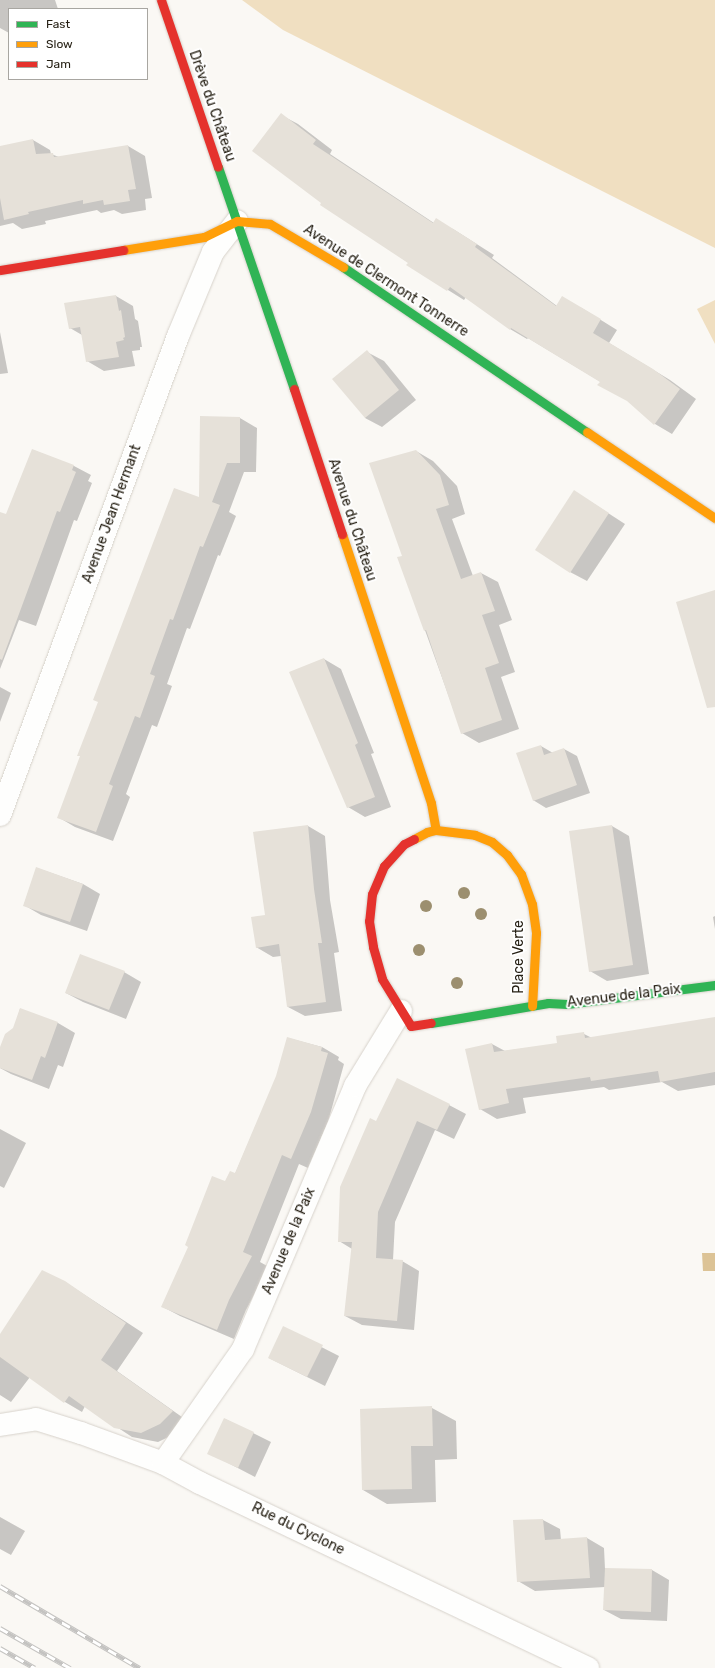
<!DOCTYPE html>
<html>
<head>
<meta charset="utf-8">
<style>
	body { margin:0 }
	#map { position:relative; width:715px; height:1668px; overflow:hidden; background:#faf8f4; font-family:Rubik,sans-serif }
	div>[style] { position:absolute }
	.green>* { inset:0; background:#f0dfc1 }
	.water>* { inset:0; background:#dcc396 }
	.shadow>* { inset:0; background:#0003 }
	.building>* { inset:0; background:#e6e1d9 }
	.roads { filter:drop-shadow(0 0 1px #d7d2cb) drop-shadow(0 0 1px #d7d2cb) }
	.street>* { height:22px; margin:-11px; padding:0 11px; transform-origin:11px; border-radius:11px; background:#fefefd }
	.fast>* { height:9px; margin:-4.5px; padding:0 4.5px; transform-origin:4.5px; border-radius:4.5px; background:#30b455 }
	.slow>* { height:9px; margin:-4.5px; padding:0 4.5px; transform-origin:4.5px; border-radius:4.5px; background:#ff9f0a }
	.jam>* { height:9px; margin:-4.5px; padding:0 4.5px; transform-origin:4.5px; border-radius:4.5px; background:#e5322d }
	.rail>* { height:4.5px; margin-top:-2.25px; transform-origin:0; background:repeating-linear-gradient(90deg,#fff 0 9px,#c4c3c1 0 18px); box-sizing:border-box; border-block:1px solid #c4c3c1 }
	.trees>* { width:12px; height:12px; margin:-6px; border-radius:50%; background:#9c8f6f }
	span { translate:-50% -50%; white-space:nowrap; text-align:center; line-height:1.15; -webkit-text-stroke:4px #fff; paint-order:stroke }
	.street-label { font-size:14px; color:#262014 }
	.legend { position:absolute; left:8px; top:8px; width:140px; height:72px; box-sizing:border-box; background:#fff; border:1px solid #a8a6a1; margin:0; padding:5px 7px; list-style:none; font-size:12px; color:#262014 }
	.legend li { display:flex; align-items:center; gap:8px; height:20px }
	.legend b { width:20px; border:1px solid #a8a6a1 }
</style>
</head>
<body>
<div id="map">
	<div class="green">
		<i style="clip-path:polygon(242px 0,715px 0,715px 248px,283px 30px)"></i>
		<i style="clip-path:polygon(715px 300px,715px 344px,697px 309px)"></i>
	</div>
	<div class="water">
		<i style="clip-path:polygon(702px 1253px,715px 1253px,715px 1271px,703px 1271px)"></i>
	</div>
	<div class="shadow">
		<i style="clip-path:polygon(0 0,55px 0,58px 9px,9px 9px,9px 33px,0 28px)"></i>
		<i style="clip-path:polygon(281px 115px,298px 124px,332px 150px,330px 154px,434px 223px,453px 229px,494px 255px,492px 258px,557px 306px,580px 307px,617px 330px,609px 343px,670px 380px,696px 399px,672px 434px,655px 424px,630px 402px,601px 382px,528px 338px,527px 339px,510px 329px,466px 297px,464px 300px,448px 290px,322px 203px)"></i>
		<i style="clip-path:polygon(33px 140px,50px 150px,51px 154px,59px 157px,128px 146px,145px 156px,152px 198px,145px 199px,146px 210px,122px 214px,114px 210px,101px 213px,97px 210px,45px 221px,46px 224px,22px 229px,13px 223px,0 226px,0 147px)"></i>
		<i style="clip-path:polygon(116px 296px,133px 306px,135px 319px,138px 321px,142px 347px,140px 347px,140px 350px,132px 351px,135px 366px,104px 371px,87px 361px,82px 335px,70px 328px)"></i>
		<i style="clip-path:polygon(0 332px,8px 373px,0 374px)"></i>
		<i style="clip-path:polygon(367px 352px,384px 361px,416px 400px,382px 427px,365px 418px)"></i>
		<i style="clip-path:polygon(201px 417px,240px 418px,257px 428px,256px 472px,244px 472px,229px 512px,236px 516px,220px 556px,218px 555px,190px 629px,187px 628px,167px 684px,172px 686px,157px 727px,152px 725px,126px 794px,130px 797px,113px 841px,75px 827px,58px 817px,200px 499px)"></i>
		<i style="clip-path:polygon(33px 450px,74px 466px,91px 475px,88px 481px,92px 483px,77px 521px,74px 520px,36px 626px,19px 620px,0 669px,0 516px,7px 515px)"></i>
		<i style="clip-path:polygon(416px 451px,433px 461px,457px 486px,465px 514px,452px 519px,473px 576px,481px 573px,498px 582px,512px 620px,499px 625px,515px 672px,501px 677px,519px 729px,479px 743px,462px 733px,399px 558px,404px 556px)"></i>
		<i style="clip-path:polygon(591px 502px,625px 524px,587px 581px,570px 572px)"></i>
		<i style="clip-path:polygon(324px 659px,341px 669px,374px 753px,371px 754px,391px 807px,365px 817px,348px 807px,291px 672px)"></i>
		<i style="clip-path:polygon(0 687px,11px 693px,0 722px)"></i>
		<i style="clip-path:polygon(541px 746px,553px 753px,564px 749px,577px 756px,590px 793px,546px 808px,533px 800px)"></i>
		<i style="clip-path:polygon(308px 826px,325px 836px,330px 900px,339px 952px,334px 953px,342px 1011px,305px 1016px,288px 1007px,281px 956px,273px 957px,256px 947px)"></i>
		<i style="clip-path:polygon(612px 826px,629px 836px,649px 974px,607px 981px,590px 971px)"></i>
		<i style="clip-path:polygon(37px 868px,83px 884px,100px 894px,87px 931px,41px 915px,24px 905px)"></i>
		<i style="clip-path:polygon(715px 916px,715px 929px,713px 917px)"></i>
		<i style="clip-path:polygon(124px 972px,141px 982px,126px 1019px,83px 1002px,66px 993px)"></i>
		<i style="clip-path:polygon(20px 1009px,58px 1023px,75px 1033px,63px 1067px,58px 1065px,49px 1089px,11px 1074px,0 1068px,0 1050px,14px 1029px)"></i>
		<i style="clip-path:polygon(715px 1018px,715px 1085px,678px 1091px,662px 1082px,609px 1090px,604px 1087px,523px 1098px,526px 1113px,497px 1119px,480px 1109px,492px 1044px,505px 1051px,558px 1044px,584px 1034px,592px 1038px)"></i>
		<i style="clip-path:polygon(288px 1038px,322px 1047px,339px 1057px,338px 1060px,344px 1064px,328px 1122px,308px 1168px,299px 1164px,260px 1262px,269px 1267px,246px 1310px,234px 1339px,180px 1316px,163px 1307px,226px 1183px,235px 1174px,277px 1076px)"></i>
		<i style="clip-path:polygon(449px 1105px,466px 1114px,454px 1139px,435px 1130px,395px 1222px,393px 1260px,402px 1261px,419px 1271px,414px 1330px,362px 1325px,345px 1316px,352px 1249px,339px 1241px,377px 1122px)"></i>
		<i style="clip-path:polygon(0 1129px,26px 1143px,4px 1188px,0 1186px)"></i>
		<i style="clip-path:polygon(65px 1282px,143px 1333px,117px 1371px,189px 1422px,177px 1433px,158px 1442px,132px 1437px,85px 1406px,82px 1412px,65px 1402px,30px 1377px,11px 1402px,0 1395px,0 1335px)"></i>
		<i style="clip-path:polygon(284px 1328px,339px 1356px,325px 1386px,269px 1358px)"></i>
		<i style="clip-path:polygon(432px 1408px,456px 1421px,457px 1459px,435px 1460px,436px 1502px,387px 1504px,363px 1490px)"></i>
		<i style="clip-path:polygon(225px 1419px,271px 1442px,255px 1477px,209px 1453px)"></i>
		<i style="clip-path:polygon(0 1517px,25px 1531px,11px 1555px,0 1549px)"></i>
		<i style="clip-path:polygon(543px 1520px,560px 1529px,561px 1540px,587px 1538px,604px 1548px,605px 1569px,652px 1570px,669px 1580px,667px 1621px,621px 1619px,604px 1610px,605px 1587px,535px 1591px,518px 1581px)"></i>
	</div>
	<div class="building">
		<i style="clip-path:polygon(281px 113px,316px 140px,313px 144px,433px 223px,436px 218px,477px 244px,475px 247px,556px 306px,562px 296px,601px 319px,593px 333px,653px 369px,680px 389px,654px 425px,627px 401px,597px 385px,600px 382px,511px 328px,510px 330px,450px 287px,447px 291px,406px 265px,408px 263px,320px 205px,321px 203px,252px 151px)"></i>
		<i style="clip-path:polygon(33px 139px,36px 154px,53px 153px,54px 157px,128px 145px,136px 189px,128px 190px,130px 201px,104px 205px,103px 200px,83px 204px,83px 200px,28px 212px,29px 214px,4px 220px,0 198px,0 146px)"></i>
		<i style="clip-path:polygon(116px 295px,119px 311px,121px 310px,125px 337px,123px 338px,124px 340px,116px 342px,119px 357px,86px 362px,80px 327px,69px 329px,64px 303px)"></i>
		<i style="clip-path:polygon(367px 350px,399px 390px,365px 418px,332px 379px)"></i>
		<i style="clip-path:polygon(200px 416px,240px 417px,240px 463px,227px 463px,212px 502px,220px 505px,203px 547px,200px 546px,173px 620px,170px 619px,150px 674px,155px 676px,140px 718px,135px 716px,109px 784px,113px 786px,96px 832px,57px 818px,80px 756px,77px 756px,98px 702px,93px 700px,174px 488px,199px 497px)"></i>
		<i style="clip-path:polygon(32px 449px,74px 465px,72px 470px,76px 472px,60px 512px,57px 511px,2px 660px,0 659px,0 512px,6px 514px)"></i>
		<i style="clip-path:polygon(416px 450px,440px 475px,449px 505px,436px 509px,461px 579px,481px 572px,495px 611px,482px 615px,499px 663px,485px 668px,502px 720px,461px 734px,426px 630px,424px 631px,397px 557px,402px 556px,369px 463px)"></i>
		<i style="clip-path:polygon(574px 490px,609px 513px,570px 573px,535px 550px)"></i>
		<i style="clip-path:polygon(715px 590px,715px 707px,707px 708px,676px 602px)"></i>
		<i style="clip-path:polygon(324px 658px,358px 743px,355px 745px,375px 797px,347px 808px,289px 672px)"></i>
		<i style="clip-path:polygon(541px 745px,544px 755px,564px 748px,577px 785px,533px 801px,516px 753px)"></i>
		<i style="clip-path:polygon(308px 825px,314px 889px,322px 943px,318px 943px,326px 1002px,287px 1007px,279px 944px,256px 948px,251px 917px,265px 915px,253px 832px)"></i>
		<i style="clip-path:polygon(612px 825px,633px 965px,589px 972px,569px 831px)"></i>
		<i style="clip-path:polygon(36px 867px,83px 884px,70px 922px,23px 906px)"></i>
		<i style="clip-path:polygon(80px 954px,125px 971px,109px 1010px,65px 993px)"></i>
		<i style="clip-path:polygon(20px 1008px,58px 1022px,45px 1058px,41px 1056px,32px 1080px,0 1068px,0 1047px,5px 1034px,13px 1028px)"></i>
		<i style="clip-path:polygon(715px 1017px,715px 1072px,660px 1082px,658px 1071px,591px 1081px,590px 1077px,506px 1089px,509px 1103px,479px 1110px,465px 1049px,492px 1043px,494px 1052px,557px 1043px,556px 1036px,584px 1032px,585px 1038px)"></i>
		<i style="clip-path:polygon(287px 1037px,322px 1047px,321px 1051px,328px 1053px,311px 1112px,291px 1159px,282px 1155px,243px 1252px,252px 1256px,229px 1300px,217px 1330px,161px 1307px,188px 1247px,185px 1245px,212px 1176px,225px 1181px,230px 1171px,235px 1173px,276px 1076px)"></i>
		<i style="clip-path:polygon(397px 1078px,450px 1104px,437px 1130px,417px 1121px,378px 1212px,376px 1258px,403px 1260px,397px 1321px,344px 1316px,352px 1242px,338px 1242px,340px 1187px,370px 1118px,376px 1121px)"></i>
		<i style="clip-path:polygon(42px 1270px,65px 1281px,126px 1323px,101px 1360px,173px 1411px,160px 1424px,141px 1433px,114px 1428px,69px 1396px,64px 1403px,0 1357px,0 1334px)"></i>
		<i style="clip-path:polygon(283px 1326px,323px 1345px,307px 1377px,268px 1358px)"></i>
		<i style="clip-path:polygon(432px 1406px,433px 1446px,411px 1446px,412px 1489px,362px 1490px,360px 1409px)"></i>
		<i style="clip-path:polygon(224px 1418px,254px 1432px,238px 1468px,207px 1454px)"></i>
		<i style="clip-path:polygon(543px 1519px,545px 1540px,587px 1537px,590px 1578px,517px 1582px,513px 1520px)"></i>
		<i style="clip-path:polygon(605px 1568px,652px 1569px,651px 1612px,603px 1610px)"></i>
	</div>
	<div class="roads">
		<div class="street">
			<i style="left:0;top:815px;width:511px;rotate:-69.61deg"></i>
			<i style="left:178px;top:336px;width:91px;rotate:-67.4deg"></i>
			<i style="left:213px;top:252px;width:39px;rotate:-52deg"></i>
			<i style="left:0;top:1425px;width:36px;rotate:-9deg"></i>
			<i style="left:36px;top:1419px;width:47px;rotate:17.3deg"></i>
			<i style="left:81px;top:1433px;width:87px;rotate:20.1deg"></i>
			<i style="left:163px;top:1463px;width:42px;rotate:28.4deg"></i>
			<i style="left:200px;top:1483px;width:430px;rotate:25.5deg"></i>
			<i style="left:163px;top:1463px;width:139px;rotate:-54.9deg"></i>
			<i style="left:243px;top:1349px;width:286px;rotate:-66.9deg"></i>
			<i style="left:355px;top:1086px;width:88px;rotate:-58.5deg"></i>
		</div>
		<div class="fast">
			<i style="left:218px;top:167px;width:235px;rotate:71.1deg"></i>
			<i style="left:343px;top:267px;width:295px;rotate:34.1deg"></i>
			<i style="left:431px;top:1023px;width:119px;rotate:-9.7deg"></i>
			<i style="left:548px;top:1003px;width:19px;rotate:3deg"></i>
			<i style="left:567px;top:1004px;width:149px;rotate:-7.3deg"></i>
		</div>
		<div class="slow">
			<i style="left:123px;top:250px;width:82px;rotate:-9.1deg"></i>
			<i style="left:204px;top:237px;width:37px;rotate:-26deg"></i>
			<i style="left:237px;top:221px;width:33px;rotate:5deg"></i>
			<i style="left:270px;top:224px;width:85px;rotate:30.5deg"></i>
			<i style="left:587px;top:432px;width:154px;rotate:33.9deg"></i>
			<i style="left:342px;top:534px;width:283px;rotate:71.7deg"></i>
			<i style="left:431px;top:803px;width:27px;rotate:80deg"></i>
			<i style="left:414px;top:839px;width:15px;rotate:-28deg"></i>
			<i style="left:427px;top:832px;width:9px;rotate:-13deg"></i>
			<i style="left:436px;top:830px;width:39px;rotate:7deg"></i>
			<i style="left:475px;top:835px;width:18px;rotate:22deg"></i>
			<i style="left:492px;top:842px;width:20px;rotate:41deg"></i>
			<i style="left:507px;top:855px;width:24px;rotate:54deg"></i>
			<i style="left:521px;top:874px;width:32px;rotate:70deg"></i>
			<i style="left:532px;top:904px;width:29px;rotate:82deg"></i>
			<i style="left:536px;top:933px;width:73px;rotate:93.1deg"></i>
		</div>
		<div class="jam">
			<i style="left:161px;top:0;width:176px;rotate:71.2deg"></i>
			<i style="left:0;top:270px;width:125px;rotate:-9.2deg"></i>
			<i style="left:294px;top:389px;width:153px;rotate:71.7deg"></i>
			<i style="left:414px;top:839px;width:11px;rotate:153deg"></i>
			<i style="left:404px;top:844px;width:30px;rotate:132deg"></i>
			<i style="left:384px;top:866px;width:30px;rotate:113deg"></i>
			<i style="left:372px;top:894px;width:27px;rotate:96deg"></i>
			<i style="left:369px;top:921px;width:26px;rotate:81deg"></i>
			<i style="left:373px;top:947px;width:33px;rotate:74deg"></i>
			<i style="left:382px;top:979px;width:55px;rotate:58.3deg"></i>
			<i style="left:411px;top:1026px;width:20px;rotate:-9deg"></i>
		</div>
	</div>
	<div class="rail">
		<i style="left:0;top:1586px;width:162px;rotate:30.4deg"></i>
		<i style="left:0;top:1628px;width:81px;rotate:29.7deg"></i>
		<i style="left:0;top:1648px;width:40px;rotate:29.7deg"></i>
	</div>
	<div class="trees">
		<i style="left:464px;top:893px"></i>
		<i style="left:426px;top:906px"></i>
		<i style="left:481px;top:914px"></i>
		<i style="left:419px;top:950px"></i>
		<i style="left:457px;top:983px"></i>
	</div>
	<div class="street-label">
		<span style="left:212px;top:106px;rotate:71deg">Drève du Château</span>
		<span style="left:386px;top:281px;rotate:33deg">Avenue de Clermont Tonnerre</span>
		<span style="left:112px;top:514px;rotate:-70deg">Avenue Jean Hermant</span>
		<span style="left:352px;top:520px;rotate:72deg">Avenue du Château</span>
		<span style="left:519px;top:957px;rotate:-90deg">Place Verte</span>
		<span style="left:624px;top:996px;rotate:-7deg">Avenue de la Paix</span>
		<span style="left:289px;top:1241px;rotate:-67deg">Avenue de la Paix</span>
		<span style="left:298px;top:1529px;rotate:26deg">Rue du Cyclone</span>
	</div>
	<ul class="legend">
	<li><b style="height:5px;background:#30b455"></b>Fast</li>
	<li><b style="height:5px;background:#ff9f0a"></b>Slow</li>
	<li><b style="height:5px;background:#e5322d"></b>Jam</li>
	</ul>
</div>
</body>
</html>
